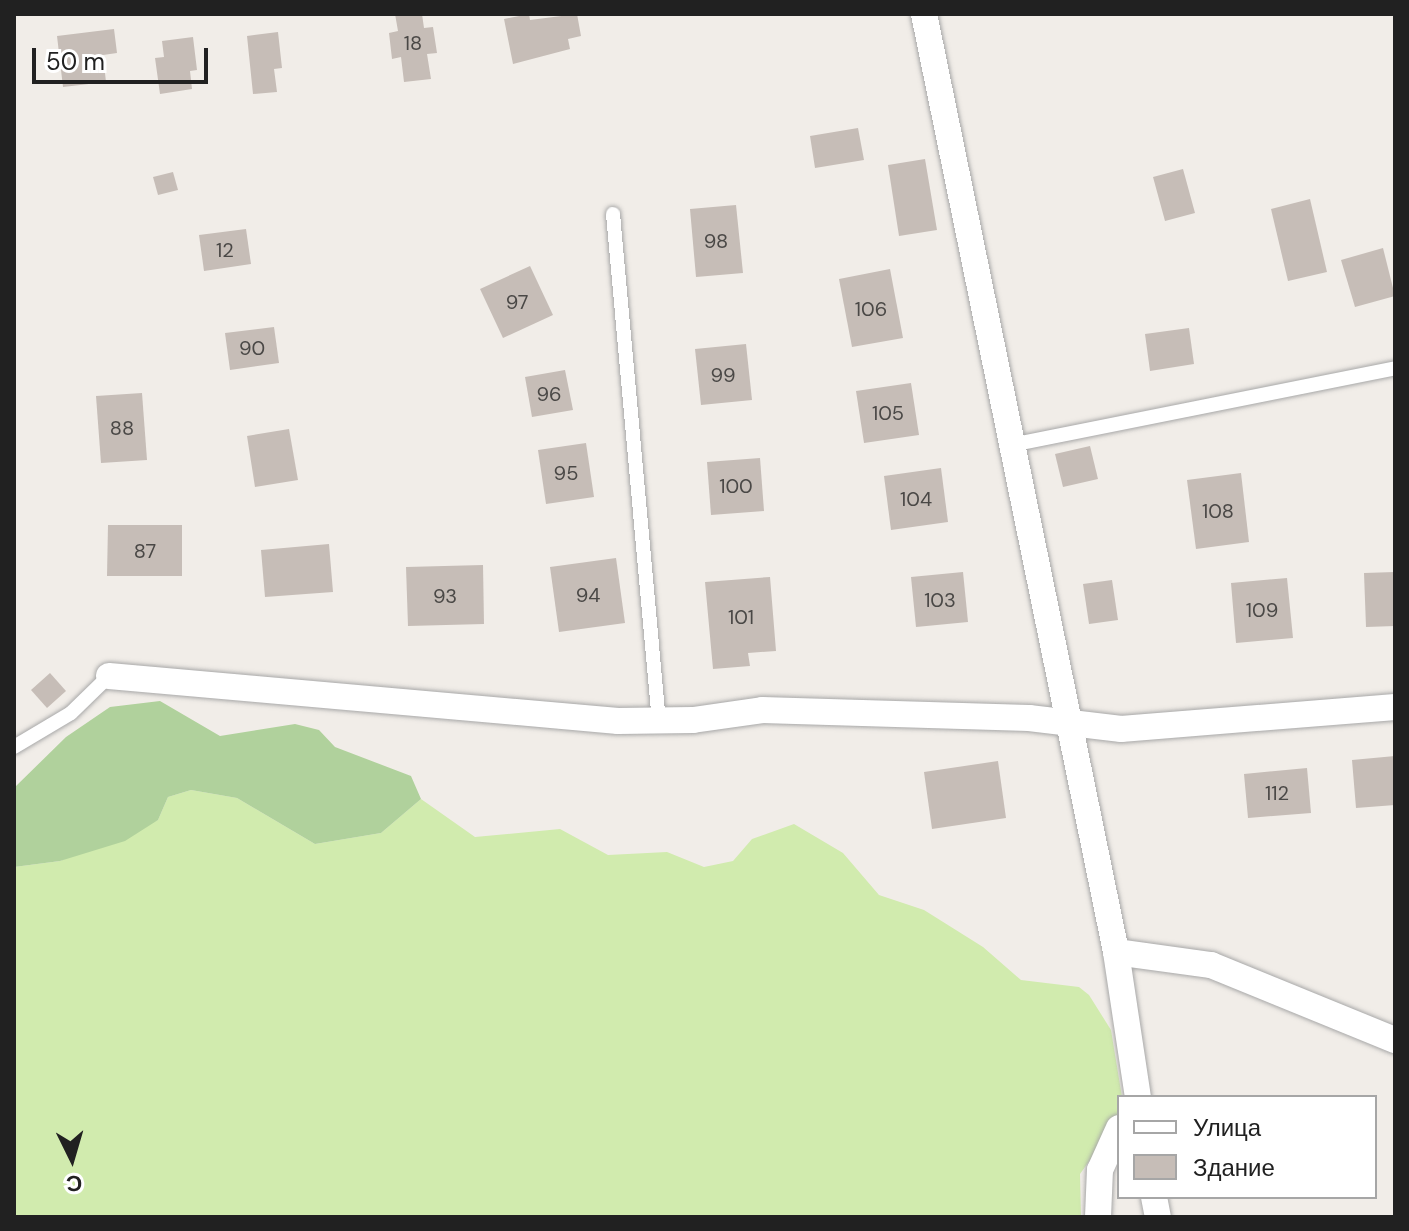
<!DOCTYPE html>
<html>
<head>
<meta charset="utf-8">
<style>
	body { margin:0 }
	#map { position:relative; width:1409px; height:1231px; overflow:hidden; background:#f1ede8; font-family:"DM Sans",sans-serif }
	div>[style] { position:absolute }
	.grass>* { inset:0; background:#d1ebae }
	.forest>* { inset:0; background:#b0d19c }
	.building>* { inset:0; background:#c6bdb7 }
	.roads { filter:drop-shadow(0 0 2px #a8a8a8) drop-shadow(0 0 2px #a8a8a8) }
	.lane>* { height:14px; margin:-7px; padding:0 7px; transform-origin:7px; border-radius:7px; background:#fff }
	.street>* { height:26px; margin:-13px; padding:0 13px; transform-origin:13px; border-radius:13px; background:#fff }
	span { translate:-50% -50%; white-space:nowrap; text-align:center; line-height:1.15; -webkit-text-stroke:7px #fff; paint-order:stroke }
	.number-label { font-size:20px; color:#4a4846 }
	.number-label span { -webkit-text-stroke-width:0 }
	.frame { position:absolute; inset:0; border:16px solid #212121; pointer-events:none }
	.legend { position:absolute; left:1117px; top:1095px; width:260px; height:104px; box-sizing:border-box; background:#fff; border:2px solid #a6a6a6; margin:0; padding:10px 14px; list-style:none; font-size:24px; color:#212121 }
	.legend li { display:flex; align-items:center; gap:16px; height:40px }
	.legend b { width:40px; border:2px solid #a6a6a6 }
	.north { position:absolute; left:32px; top:1119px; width:80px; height:80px; -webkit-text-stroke:6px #fff; paint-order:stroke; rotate:175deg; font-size:22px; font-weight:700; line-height:32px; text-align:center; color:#212121 }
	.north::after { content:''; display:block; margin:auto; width:28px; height:36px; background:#212121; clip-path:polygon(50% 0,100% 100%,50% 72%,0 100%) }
	.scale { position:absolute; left:32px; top:48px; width:176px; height:36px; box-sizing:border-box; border:4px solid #212121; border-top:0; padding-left:10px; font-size:24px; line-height:28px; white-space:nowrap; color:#212121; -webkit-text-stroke:6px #fff; paint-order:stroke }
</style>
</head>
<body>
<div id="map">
	<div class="grass">
		<i style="clip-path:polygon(191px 790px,237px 798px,315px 844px,381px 833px,421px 799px,475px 837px,560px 829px,608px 855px,667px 852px,704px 867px,733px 861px,752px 839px,794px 824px,843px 853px,879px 895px,924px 910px,983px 947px,1021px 980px,1079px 987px,1089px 995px,1111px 1030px,1122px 1097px,1114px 1126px,1080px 1174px,1081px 1217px,14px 1217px,14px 867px,60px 861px,158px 820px,168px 797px)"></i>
	</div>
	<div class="forest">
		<i style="clip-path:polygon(160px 701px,220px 736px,295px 724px,319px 730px,335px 747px,411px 776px,421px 799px,381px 833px,315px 844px,237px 798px,191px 790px,168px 797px,158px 820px,125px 841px,60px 861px,14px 867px,14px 788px,66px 737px,110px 707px)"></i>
	</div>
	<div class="building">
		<i style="clip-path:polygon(395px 14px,422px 14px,424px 28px,433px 27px,437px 53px,427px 54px,431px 79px,404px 82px,401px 57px,392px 59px,389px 33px,398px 31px)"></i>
		<i style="clip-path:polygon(529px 14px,530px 20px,577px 14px,581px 36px,568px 39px,570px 49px,513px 64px,504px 19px)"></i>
		<i style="clip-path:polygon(114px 29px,117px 53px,103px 55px,106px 82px,63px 87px,57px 36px)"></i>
		<i style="clip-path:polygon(278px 32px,282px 68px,274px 69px,277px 92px,253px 94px,247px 36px)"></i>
		<i style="clip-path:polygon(193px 37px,197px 70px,190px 71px,192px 89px,160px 94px,155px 58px,164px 57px,162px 41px)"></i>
		<i style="clip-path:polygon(858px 128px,864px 160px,815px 168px,810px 136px)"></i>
		<i style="clip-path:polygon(925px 159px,937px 230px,899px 236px,888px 165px)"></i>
		<i style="clip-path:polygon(1183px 169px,1195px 213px,1165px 221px,1153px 177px)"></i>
		<i style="clip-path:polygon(173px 172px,178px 190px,158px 195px,153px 177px)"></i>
		<i style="clip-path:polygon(1310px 199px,1327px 272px,1288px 281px,1271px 209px)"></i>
		<i style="clip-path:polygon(736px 205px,743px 273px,696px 277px,690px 209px)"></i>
		<i style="clip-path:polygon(246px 229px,251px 264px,204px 271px,199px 235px)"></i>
		<i style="clip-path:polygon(1383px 248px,1395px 296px,1355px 307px,1341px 260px)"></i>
		<i style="clip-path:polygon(530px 266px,553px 315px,503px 338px,480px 289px)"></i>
		<i style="clip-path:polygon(890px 269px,903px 338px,852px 347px,839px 279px)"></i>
		<i style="clip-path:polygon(274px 327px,279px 363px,230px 370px,225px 333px)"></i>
		<i style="clip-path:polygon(1189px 328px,1194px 364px,1150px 371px,1145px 334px)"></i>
		<i style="clip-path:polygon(746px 344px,752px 400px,701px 405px,695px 349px)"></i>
		<i style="clip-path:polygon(565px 370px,573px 410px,532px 417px,525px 377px)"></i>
		<i style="clip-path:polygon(911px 383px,919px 435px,864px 443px,856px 391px)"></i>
		<i style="clip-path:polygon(142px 393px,147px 460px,101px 463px,96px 396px)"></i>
		<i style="clip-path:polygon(289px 429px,298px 480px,255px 487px,247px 436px)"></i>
		<i style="clip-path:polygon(586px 443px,594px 497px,546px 504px,538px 450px)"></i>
		<i style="clip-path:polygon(1090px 446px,1098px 479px,1063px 487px,1055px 454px)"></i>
		<i style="clip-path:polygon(760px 458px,764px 511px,711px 515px,707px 462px)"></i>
		<i style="clip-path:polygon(941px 468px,948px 522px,891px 530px,884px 476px)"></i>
		<i style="clip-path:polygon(1241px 473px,1249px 542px,1196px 549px,1187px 480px)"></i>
		<i style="clip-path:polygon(108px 525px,182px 525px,182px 576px,107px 576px)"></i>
		<i style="clip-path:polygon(329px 544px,333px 592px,265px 597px,261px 550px)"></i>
		<i style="clip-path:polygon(616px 558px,625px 623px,559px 632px,550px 567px)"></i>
		<i style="clip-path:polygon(483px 565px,484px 624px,408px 626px,406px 567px)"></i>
		<i style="clip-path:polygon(963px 572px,968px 622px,916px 627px,911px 577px)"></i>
		<i style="clip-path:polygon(1395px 572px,1395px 626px,1366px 627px,1364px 573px)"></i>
		<i style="clip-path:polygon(770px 577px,776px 651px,748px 653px,750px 666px,713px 669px,705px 582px)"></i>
		<i style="clip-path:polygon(1287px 578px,1293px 638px,1236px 643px,1231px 583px)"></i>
		<i style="clip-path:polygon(1112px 580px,1118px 620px,1089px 624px,1083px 584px)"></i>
		<i style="clip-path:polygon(50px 673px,66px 691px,47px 708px,31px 690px)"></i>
		<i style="clip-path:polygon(1395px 756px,1395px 805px,1356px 808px,1352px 760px)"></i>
		<i style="clip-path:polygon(998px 761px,1006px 818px,932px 829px,924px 772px)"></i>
		<i style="clip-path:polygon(1307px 768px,1311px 813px,1248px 818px,1244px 774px)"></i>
	</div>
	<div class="roads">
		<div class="lane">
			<i style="left:613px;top:214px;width:510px;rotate:84.83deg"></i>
			<i style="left:1011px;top:445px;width:392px;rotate:-11.3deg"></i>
			<i style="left:14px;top:747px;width:66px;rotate:-30.8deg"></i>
			<i style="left:71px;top:713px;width:53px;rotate:-44.2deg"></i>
		</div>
		<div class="street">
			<i style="left:924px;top:14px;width:957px;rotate:78.43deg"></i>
			<i style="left:1116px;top:952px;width:147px;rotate:81.4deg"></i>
			<i style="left:109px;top:676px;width:511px;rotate:5.05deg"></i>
			<i style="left:618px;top:721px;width:75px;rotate:-0.8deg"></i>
			<i style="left:693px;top:720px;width:70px;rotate:-8.2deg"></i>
			<i style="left:762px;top:710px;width:267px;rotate:1.7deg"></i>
			<i style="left:1029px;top:718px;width:93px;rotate:6.8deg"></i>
			<i style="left:1121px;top:729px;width:275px;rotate:-4.6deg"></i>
			<i style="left:1116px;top:952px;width:96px;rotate:7.8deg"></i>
			<i style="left:1211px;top:965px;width:199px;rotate:22.2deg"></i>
			<i style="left:1154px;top:1197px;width:20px;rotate:79deg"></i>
			<i style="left:1098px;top:1217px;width:47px;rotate:-87.6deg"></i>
			<i style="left:1100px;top:1170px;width:46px;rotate:-65.7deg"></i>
		</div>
	</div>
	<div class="number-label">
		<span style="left:413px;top:43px">18</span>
		<span style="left:716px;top:241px">98</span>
		<span style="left:225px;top:250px">12</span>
		<span style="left:517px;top:302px">97</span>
		<span style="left:871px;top:309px">106</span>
		<span style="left:252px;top:348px">90</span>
		<span style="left:723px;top:375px">99</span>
		<span style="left:549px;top:394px">96</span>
		<span style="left:888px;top:413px">105</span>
		<span style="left:122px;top:428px">88</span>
		<span style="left:566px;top:473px">95</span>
		<span style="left:736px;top:486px">100</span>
		<span style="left:916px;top:499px">104</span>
		<span style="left:1218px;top:511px">108</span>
		<span style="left:145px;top:551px">87</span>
		<span style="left:588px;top:595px">94</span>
		<span style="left:445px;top:596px">93</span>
		<span style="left:940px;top:600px">103</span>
		<span style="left:1262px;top:610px">109</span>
		<span style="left:741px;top:617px">101</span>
		<span style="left:1277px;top:793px">112</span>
	</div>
	<div class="frame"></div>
	<ul class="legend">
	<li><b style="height:10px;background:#fff"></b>Улица</li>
	<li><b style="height:22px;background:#c6bdb7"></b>Здание</li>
	</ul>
	<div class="north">С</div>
	<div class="scale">50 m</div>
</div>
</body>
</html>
